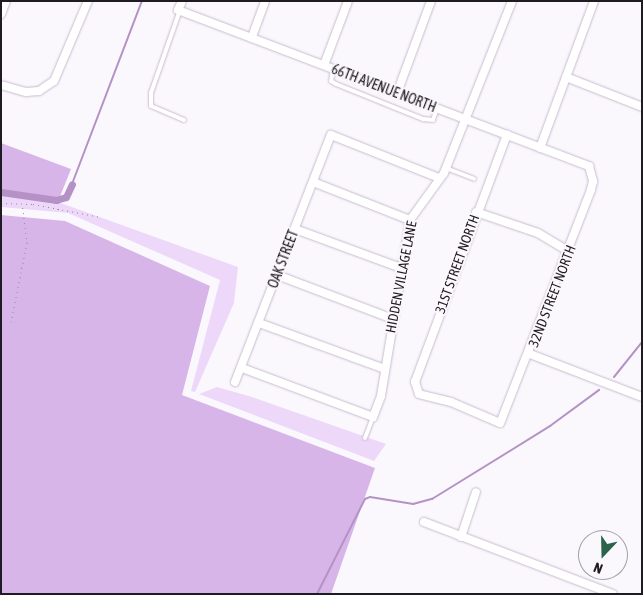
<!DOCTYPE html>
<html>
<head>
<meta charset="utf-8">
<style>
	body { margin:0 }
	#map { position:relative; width:643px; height:595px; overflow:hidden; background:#fbf8fd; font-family:"Asap Condensed",sans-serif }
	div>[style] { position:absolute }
	.green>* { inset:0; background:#eed8f9 }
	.forest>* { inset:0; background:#d8b5e9 }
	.stream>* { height:2px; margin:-1px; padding:0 1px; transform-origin:1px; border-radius:1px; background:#b592c5 }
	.canal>* { height:7px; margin:-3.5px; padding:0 3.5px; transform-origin:3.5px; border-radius:3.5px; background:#b592c5 }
	.path>* { height:1px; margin-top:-0.5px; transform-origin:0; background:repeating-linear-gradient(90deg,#908c92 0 1px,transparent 0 5px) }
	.roads { filter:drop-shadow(0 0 1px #c9bbd0) drop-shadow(0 0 1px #c9bbd0) }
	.service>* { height:4px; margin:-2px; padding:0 2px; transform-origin:2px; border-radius:2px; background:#fff }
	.minor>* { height:8px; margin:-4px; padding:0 4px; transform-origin:4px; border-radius:4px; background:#fff }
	span { translate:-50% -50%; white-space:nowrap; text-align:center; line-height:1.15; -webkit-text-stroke:4px #fbf8fd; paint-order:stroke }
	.street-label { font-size:14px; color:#201b22 }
	.frame { position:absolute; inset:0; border:2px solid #201b22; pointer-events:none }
	.north { position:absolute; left:578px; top:530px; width:50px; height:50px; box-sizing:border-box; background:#fbf8fd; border:1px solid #a3a0a5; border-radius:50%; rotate:201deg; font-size:14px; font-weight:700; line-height:20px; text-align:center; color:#201b22 }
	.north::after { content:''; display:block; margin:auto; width:18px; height:22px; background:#2b644d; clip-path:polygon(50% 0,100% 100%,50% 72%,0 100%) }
</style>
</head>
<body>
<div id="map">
	<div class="green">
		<i style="clip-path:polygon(18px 192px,59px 199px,58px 202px,238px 267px,234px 303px,195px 392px,191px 391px,220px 280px,68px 213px,1px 207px,1px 195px)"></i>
		<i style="clip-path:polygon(217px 387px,252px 397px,386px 444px,374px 461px,199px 394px)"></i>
	</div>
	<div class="forest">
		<i style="clip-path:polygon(1px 143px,71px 169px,59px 199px,18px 192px,1px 195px)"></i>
		<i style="clip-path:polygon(1px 215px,65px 221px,210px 286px,182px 395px,375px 468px,331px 594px,1px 594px)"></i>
	</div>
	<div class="stream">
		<i style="left:72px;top:184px;width:196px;rotate:-69.1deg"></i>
		<i style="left:614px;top:377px;width:45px;rotate:-51.3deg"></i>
		<i style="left:317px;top:594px;width:106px;rotate:-63.2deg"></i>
		<i style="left:365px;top:499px;width:5px;rotate:-22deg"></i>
		<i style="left:370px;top:497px;width:44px;rotate:9.2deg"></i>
		<i style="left:413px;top:504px;width:20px;rotate:-15deg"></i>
		<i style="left:432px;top:499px;width:139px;rotate:-31.7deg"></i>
		<i style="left:550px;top:426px;width:61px;rotate:-36.3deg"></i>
	</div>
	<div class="canal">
		<i style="left:1px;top:192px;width:56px;rotate:8.3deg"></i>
		<i style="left:56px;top:200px;width:10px;rotate:-17deg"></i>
		<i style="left:66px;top:197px;width:14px;rotate:-65deg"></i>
	</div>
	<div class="path">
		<i style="left:1px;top:203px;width:32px;rotate:2deg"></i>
		<i style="left:33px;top:204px;width:69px;rotate:10.8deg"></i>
		<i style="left:11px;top:322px;width:81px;rotate:-78.6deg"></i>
		<i style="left:27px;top:243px;width:39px;rotate:-97deg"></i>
	</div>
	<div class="roads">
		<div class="service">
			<i style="left:180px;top:10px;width:88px;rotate:109.3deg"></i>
			<i style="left:151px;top:93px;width:13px;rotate:90deg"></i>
			<i style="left:151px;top:106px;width:36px;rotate:23deg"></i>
			<i style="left:333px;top:69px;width:12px;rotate:99deg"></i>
			<i style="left:331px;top:81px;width:6px;rotate:31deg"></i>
			<i style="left:336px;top:84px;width:94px;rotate:21.9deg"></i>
			<i style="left:423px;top:119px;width:10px;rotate:6deg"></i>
			<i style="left:433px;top:120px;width:13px;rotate:-72deg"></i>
			<i style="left:446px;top:168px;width:30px;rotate:21deg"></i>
			<i style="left:365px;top:438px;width:22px;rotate:-69deg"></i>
		</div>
		<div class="minor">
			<i style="left:182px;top:1px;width:10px;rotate:114deg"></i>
			<i style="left:178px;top:10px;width:440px;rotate:20.8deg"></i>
			<i style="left:589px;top:166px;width:16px;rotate:75deg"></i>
			<i style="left:593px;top:181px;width:9px;rotate:103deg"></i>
			<i style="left:591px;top:190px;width:250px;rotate:111.3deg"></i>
			<i style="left:500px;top:423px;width:53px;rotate:-156.8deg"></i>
			<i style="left:451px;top:402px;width:33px;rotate:-166deg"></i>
			<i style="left:419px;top:394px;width:13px;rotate:-108deg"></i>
			<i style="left:415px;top:382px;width:264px;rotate:-69.6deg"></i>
			<i style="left:1px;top:14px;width:14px;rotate:-69deg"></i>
			<i style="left:252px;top:37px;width:38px;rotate:-70deg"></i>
			<i style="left:324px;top:65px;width:68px;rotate:-69.4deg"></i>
			<i style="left:566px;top:77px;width:82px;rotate:21.5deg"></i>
			<i style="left:1px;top:85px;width:26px;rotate:16deg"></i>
			<i style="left:26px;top:92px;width:13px;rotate:-4deg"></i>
			<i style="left:39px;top:91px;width:18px;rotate:-34deg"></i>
			<i style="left:54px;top:81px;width:87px;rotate:-67deg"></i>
			<i style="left:397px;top:93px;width:98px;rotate:-69.7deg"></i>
			<i style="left:540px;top:148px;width:157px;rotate:-69.8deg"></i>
			<i style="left:313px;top:182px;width:104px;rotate:21.4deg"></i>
			<i style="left:476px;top:212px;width:65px;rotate:18.7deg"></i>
			<i style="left:538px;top:233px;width:35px;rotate:31deg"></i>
			<i style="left:295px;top:229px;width:113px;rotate:20.2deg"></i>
			<i style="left:277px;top:275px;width:124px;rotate:20.8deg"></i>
			<i style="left:259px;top:323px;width:134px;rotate:20.1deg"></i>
			<i style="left:530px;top:354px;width:120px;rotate:21deg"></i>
			<i style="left:242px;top:368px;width:140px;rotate:20.5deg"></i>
			<i style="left:373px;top:417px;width:22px;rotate:-69deg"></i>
			<i style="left:381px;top:396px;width:178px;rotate:-80.6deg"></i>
			<i style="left:410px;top:220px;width:58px;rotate:-54.1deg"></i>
			<i style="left:444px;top:173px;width:185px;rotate:-68.4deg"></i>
			<i style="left:235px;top:382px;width:265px;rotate:-68.8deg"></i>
			<i style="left:331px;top:135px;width:116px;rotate:21.7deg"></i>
			<i style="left:424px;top:522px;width:202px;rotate:20.9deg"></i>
			<i style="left:461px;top:537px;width:47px;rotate:-71.6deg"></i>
		</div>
	</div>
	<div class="street-label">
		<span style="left:384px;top:88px;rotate:21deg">66TH AVENUE NORTH</span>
		<span style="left:283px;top:259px;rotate:-69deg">OAK STREET</span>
		<span style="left:457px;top:264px;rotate:-70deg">31ST STREET NORTH</span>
		<span style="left:401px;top:277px;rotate:-79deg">HIDDEN VILLAGE LANE</span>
		<span style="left:552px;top:296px;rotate:-69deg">32ND STREET NORTH</span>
	</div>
	<div class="frame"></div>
	<div class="north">N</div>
</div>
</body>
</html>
